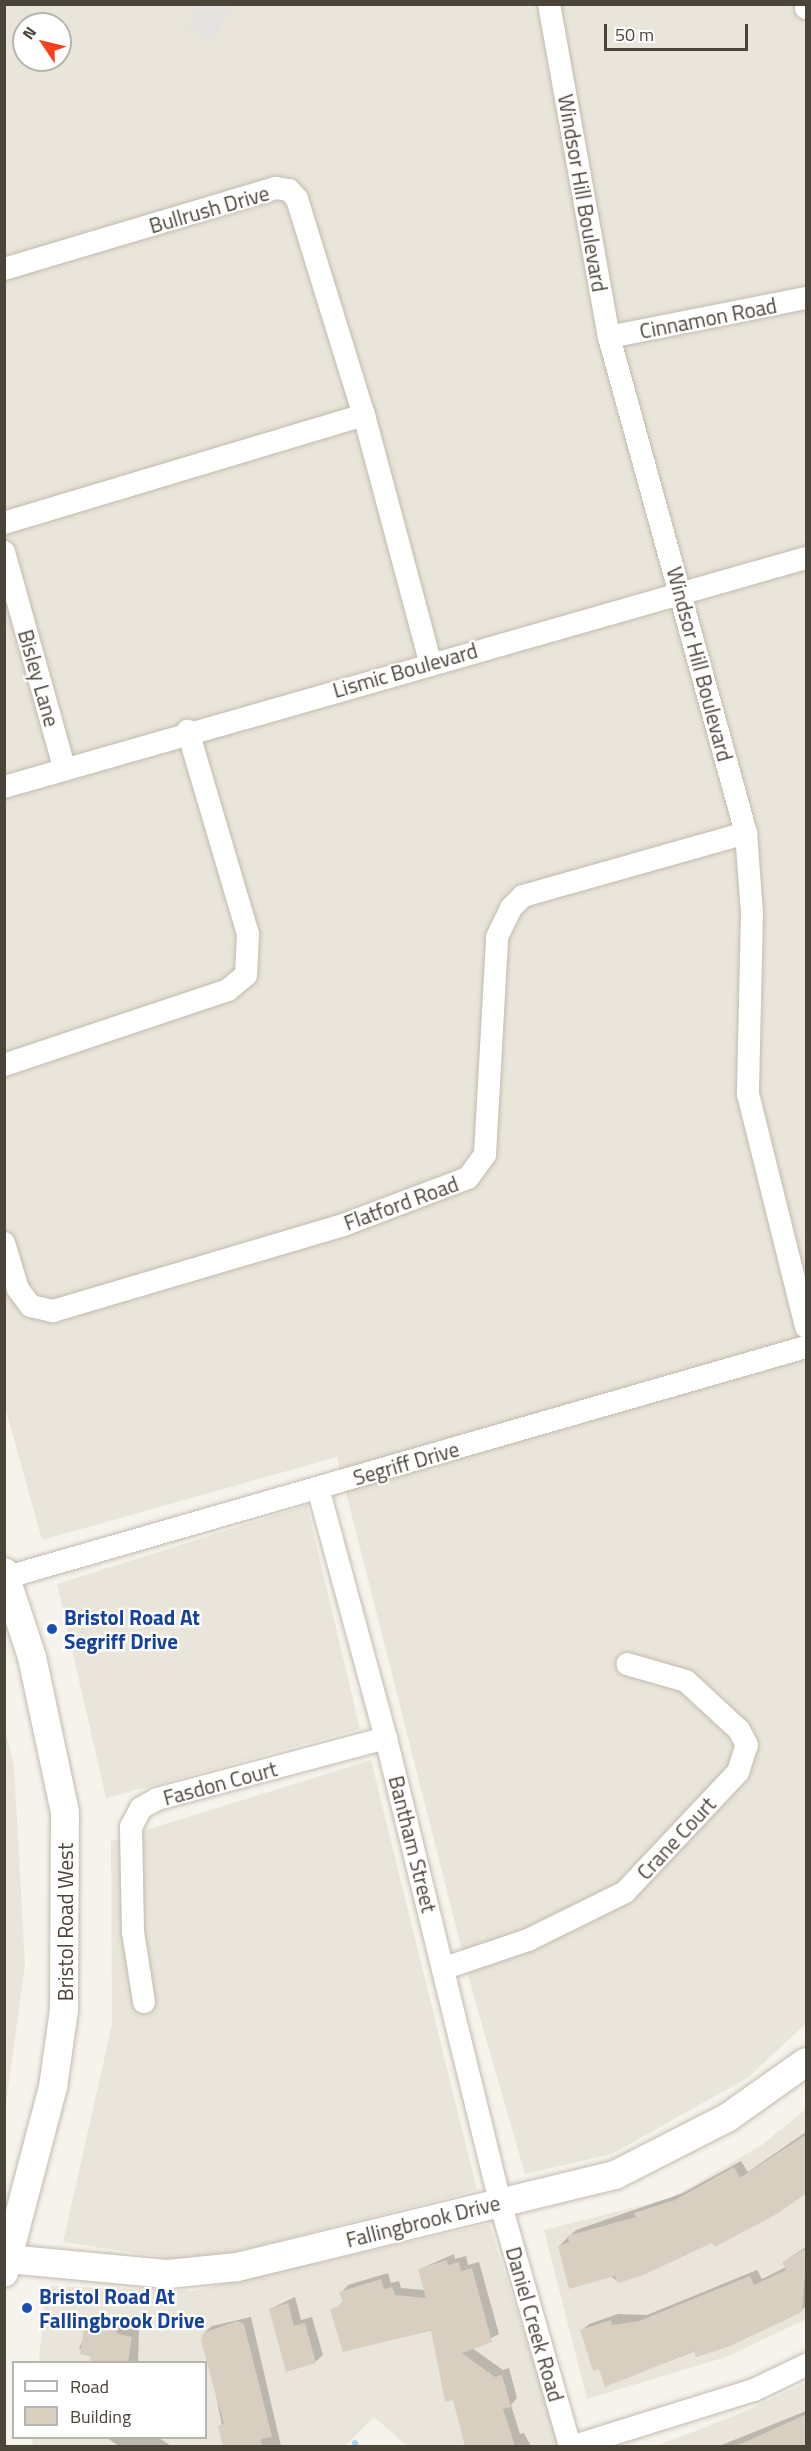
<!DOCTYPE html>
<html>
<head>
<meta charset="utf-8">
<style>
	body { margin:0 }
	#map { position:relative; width:811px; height:2451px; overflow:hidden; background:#f6f3ec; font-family:"Titillium Web",sans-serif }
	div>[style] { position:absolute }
	.residential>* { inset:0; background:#eae5da }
	.parking>* { inset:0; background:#e5e3e0 }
	.shadow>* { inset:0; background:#0003 }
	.stream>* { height:6px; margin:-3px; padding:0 3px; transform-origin:3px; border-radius:3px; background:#a9d4f2 }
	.building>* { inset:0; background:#d8cfc1 }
	.roads { filter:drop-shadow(0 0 2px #c2bbae) drop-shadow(0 0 2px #c2bbae) }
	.minor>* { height:22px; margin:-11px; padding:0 11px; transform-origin:11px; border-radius:11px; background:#fff }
	.tertiary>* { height:28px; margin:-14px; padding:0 14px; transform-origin:14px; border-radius:14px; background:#fff }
	.dots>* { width:16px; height:16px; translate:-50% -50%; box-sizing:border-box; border:3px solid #fff; border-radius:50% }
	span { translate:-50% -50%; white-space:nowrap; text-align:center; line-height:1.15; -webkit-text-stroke:4.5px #fff; paint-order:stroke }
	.street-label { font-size:21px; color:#4b4439 }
	.transit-label { font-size:21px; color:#164399; font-weight:700 }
	.left { translate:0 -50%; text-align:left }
	.frame { position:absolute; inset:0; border:6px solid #4b4439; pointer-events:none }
	.legend { position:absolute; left:12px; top:2361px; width:195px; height:78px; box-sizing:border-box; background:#fff; border:2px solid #b7b4b0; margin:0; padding:8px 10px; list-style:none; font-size:18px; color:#4b4439 }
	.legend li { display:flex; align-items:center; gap:12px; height:30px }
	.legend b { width:30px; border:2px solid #b7b4b0 }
	.north { position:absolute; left:12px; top:12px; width:60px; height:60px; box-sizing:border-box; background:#fff; border:2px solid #b7b4b0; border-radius:50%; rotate:305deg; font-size:16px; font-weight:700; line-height:24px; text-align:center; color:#4b4439 }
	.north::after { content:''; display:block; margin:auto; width:21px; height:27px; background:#fc3f1d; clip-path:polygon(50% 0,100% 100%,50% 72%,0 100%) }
	.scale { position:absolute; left:604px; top:24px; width:144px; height:27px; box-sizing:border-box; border:3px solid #4b4439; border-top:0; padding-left:8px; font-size:18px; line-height:21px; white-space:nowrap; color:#4b4439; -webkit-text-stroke:4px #fff; paint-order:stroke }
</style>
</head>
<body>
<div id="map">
	<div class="residential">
		<i style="clip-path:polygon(evenodd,4px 5px,806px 5px,806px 2023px,749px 2077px,612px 2154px,525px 2174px,472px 1990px,337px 1457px,42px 1540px,5px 1407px,4px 5px,24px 24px,60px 24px,60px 60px,24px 60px,24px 24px)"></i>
		<i style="clip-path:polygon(307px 1505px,360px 1729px,106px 1798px,57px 1584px)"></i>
		<i style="clip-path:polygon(5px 1730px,14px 1765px,25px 1965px,5px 2112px)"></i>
		<i style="clip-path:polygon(371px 1760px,477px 2190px,195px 2262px,63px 2242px,112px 2024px,111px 1841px)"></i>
		<i style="clip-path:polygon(806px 2109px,806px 2319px,726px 2357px,587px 2399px,544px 2230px,671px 2198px,762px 2145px)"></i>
		<i style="clip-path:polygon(489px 2224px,560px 2446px,407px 2446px,374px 2417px,345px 2446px,32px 2446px,33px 2438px,206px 2438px,206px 2362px,39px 2362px,44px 2303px,51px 2286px,193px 2291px)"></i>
		<i style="clip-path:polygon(806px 2383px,806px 2446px,656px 2446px,734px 2416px)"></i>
	</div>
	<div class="parking">
		<i style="clip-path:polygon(199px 5px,234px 5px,212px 42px,186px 26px)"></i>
	</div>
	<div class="shadow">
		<i style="clip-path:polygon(806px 2132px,806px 2188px,713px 2241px,618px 2281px,559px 2246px,576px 2230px,683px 2193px,741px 2161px,748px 2172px)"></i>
		<i style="clip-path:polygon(806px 2247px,806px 2306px,801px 2311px,606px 2385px,582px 2330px,589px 2324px,618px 2314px,647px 2315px,757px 2270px,762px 2279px,786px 2267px,783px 2262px)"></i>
		<i style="clip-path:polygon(454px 2254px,455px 2259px,466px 2256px,468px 2265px,479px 2262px,499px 2334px,472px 2348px,503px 2370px,509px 2368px,517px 2398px,511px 2405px,520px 2434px,524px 2433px,531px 2446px,465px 2446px,454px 2398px,446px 2400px,433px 2330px,344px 2351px,332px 2311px,344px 2301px,341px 2293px,348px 2285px,388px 2273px,391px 2283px,399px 2281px,401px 2288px,425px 2290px,420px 2269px)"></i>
		<i style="clip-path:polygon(295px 2297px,301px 2320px,312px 2317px,323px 2355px,315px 2362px,270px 2309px)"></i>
		<i style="clip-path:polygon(94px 2316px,118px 2317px,125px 2328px,139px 2330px,138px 2362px,91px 2362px,92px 2356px,79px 2348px)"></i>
		<i style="clip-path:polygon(251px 2317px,281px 2446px,226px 2446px,204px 2333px,212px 2326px)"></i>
		<i style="clip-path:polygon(806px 2411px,806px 2446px,719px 2446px)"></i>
		<i style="clip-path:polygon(107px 2438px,159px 2438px,171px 2446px,119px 2446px)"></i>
	</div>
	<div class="stream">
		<i style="left:355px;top:2443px;width:3px;rotate:72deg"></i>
	</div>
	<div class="building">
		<i style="clip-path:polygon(807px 2134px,807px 2193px,775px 2215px,715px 2247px,712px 2243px,641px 2276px,618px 2283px,615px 2276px,569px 2289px,558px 2246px,569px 2242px,567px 2236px,636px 2217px,634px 2213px,675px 2200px,734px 2167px,740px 2178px)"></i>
		<i style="clip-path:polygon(807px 2248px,802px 2312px,728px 2347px,696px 2357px,694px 2351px,605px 2387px,599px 2369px,593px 2371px,580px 2330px,611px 2320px,612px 2325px,639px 2321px,750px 2276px,754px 2285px,786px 2270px,782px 2262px)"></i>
		<i style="clip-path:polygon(447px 2260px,448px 2265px,459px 2262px,461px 2271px,472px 2268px,492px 2342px,462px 2353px,495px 2377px,502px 2375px,511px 2407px,503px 2409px,515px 2446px,465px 2446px,453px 2400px,445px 2402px,431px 2330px,343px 2352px,330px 2310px,343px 2303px,339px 2292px,381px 2279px,384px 2289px,392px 2287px,395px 2295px,426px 2298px,418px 2269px)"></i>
		<i style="clip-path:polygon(288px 2303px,294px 2326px,305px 2323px,316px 2363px,286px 2372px,269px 2309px)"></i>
		<i style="clip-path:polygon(237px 2321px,244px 2324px,272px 2437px,261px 2439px,262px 2446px,223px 2446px,218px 2426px,224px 2424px,201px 2341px,203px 2333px)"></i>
		<i style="clip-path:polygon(85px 2323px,110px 2324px,118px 2334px,132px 2337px,128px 2362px,89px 2362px,91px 2357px,80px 2354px)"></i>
		<i style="clip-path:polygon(807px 2414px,807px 2446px,736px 2446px)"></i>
	</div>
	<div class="roads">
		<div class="minor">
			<i style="left:549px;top:4px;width:338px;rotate:79.8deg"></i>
			<i style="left:609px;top:337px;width:515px;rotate:74.56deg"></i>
			<i style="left:746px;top:833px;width:80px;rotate:85.7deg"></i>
			<i style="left:752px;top:913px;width:181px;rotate:91.3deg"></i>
			<i style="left:748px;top:1094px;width:240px;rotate:76deg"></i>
			<i style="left:806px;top:4px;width:4px;rotate:90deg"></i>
			<i style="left:4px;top:269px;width:284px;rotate:-16.6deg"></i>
			<i style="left:276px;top:188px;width:13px;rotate:9deg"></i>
			<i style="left:289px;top:190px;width:12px;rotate:48deg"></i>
			<i style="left:297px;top:199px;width:226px;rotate:72.8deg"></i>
			<i style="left:364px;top:415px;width:256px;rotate:75deg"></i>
			<i style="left:609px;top:337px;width:201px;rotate:-11.2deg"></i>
			<i style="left:4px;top:523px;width:376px;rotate:-16.7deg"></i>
			<i style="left:4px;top:552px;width:226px;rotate:74.4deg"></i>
			<i style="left:4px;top:787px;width:834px;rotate:-15.94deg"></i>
			<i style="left:4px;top:1065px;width:236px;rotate:-18.5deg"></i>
			<i style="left:228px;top:990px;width:23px;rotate:-40deg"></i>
			<i style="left:246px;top:975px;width:41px;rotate:-87.2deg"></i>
			<i style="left:248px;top:934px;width:212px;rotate:-106.5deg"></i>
			<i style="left:4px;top:1243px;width:48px;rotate:73.1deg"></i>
			<i style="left:18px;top:1289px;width:21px;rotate:53deg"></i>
			<i style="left:31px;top:1306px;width:23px;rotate:13deg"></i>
			<i style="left:53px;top:1311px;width:306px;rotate:-16.5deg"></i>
			<i style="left:346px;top:1224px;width:130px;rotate:-20.7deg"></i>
			<i style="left:468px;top:1178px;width:29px;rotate:-54deg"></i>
			<i style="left:485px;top:1155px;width:218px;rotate:-86.8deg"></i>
			<i style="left:497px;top:937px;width:32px;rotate:-64deg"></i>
			<i style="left:511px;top:908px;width:17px;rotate:-45deg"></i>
			<i style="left:523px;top:896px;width:232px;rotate:-15.8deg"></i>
			<i style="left:318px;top:1488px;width:259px;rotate:74.8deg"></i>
			<i style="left:386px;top:1738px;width:478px;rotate:76.2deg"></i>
			<i style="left:500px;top:2202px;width:254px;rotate:74deg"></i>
			<i style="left:4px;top:1578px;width:835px;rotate:-16.07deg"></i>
			<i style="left:445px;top:1968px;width:88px;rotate:-18.6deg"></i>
			<i style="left:528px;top:1940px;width:108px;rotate:-26.3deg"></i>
			<i style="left:625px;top:1892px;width:165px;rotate:-46.7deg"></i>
			<i style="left:738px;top:1772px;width:28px;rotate:-72deg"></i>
			<i style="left:747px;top:1745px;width:17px;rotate:-118deg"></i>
			<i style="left:739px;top:1730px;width:72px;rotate:-137.2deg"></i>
			<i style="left:686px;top:1681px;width:61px;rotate:-163.9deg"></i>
			<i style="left:144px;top:2002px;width:71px;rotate:-98.9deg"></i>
			<i style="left:133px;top:1932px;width:105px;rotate:-91.1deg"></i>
			<i style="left:131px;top:1827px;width:21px;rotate:-62deg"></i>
			<i style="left:141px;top:1808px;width:18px;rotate:-29deg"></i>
			<i style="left:157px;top:1799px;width:237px;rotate:-14.9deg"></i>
			<i style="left:574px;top:2446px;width:189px;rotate:-17.3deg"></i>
			<i style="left:754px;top:2390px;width:58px;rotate:-25.7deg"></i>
		</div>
		<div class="tertiary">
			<i style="left:4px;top:1572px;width:89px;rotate:71.8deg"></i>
			<i style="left:32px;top:1657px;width:158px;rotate:78deg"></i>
			<i style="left:65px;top:1812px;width:198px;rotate:90.3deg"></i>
			<i style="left:64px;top:2010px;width:78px;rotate:98.1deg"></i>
			<i style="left:53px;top:2087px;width:192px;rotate:104.8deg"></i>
			<i style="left:8px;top:2259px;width:161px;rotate:5.4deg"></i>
			<i style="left:168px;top:2274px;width:69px;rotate:-5.8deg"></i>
			<i style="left:237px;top:2267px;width:389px;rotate:-13.7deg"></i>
			<i style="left:615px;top:2175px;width:126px;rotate:-27deg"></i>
			<i style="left:727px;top:2118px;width:97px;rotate:-35.3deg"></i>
		</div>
	</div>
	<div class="dots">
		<i style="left:52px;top:1629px;background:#1a4fb4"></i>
		<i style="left:27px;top:2308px;background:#1a4fb4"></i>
	</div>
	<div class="street-label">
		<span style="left:583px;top:193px;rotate:80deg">Windsor Hill Boulevard</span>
		<span style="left:209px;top:209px;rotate:-16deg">Bullrush Drive</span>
		<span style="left:708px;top:318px;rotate:-11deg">Cinnamon Road</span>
		<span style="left:700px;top:664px;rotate:75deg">Windsor Hill Boulevard</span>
		<span style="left:405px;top:670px;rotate:-16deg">Lismic Boulevard</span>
		<span style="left:39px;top:678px;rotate:74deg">Bisley Lane</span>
		<span style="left:401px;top:1203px;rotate:-20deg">Flatford Road</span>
		<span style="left:406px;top:1463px;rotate:-16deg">Segriff Drive</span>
		<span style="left:220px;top:1783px;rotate:-15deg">Fasdon Court</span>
		<span style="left:676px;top:1838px;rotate:-47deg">Crane Court</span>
		<span style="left:413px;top:1844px;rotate:76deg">Bantham Street</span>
		<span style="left:65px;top:1922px;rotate:-90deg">Bristol Road West</span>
		<span style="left:423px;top:2221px;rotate:-14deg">Fallingbrook Drive</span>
		<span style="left:535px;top:2324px;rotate:74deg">Daniel Creek Road</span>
	</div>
	<div class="transit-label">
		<span class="left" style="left:64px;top:1629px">Bristol Road At<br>Segriff Drive</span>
		<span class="left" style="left:39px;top:2308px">Bristol Road At<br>Fallingbrook Drive</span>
	</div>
	<div class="frame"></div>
	<ul class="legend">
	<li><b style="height:8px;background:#fff"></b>Road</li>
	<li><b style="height:16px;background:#d8cfc1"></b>Building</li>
	</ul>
	<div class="north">N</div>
	<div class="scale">50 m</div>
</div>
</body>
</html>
